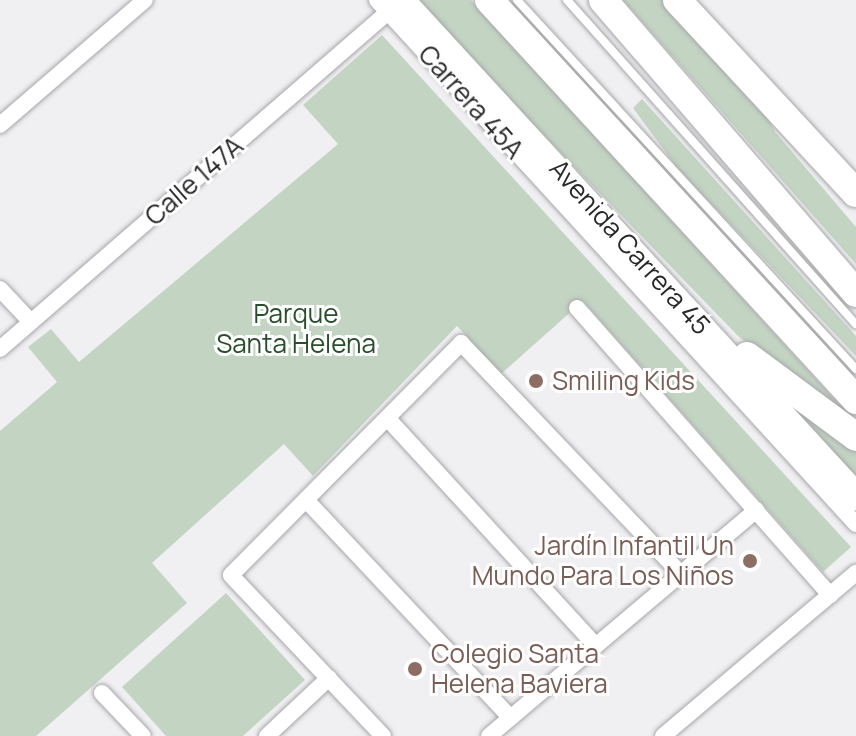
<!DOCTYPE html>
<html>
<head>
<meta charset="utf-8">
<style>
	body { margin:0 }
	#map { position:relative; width:856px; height:736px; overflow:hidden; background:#f0f0f3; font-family:Manrope,sans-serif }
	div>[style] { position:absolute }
	.green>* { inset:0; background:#c3d4c3 }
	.roads { filter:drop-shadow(0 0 2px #a7a7aa) drop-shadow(0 0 2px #a7a7aa) }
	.lane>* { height:8px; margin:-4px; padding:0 4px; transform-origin:4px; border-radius:4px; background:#fff }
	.street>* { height:16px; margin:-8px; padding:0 8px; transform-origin:8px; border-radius:8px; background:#fff }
	.highway>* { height:28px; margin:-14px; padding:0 14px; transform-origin:14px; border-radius:14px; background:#fff }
	.dots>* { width:22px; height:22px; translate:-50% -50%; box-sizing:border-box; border:4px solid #fefeff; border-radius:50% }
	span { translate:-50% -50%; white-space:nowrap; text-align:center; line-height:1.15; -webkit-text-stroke:6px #fefeff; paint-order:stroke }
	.street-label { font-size:26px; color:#282828 }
	.park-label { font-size:26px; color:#2a4e2b }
	.education-label { font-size:26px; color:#785e54 }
	.left { translate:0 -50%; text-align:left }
	.right { translate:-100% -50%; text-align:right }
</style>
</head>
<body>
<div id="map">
	<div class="green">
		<i style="clip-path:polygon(413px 0,471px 0,856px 423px,739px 337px)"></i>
		<i style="clip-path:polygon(623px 0,666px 0,754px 94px,776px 133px,856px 227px,856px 264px)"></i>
		<i style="clip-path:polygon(382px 35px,851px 547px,823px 572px,583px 301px,501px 374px,457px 326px,313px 476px,284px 444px,152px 563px,187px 603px,36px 736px,0 736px,0 431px,57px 382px,28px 347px,51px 329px,79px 362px,338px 144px,303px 105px)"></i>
		<i style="clip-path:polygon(642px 99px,856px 336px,856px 356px,678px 169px,633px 108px)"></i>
		<i style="clip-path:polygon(766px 381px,856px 444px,856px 481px)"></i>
		<i style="clip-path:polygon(226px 593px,305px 680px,243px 736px,166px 736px,122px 687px)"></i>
	</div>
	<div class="roads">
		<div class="lane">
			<i style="left:517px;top:0;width:501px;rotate:47.43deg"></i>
			<i style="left:567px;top:0;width:434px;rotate:48.3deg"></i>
		</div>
		<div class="street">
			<i style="left:377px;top:0;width:710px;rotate:47.57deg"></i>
			<i style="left:0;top:125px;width:191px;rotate:-40.8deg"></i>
			<i style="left:0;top:289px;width:45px;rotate:46.8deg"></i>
			<i style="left:577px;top:308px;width:383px;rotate:48.6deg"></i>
			<i style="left:0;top:349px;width:514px;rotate:-40.98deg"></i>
			<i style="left:389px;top:420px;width:306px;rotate:47.5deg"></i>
			<i style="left:308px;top:502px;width:296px;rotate:46.8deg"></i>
			<i style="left:102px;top:693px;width:59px;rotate:46.4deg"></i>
			<i style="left:267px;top:736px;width:85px;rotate:-43.1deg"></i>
			<i style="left:383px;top:736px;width:221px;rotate:-133.4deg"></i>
			<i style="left:231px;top:575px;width:327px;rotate:-45.2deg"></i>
			<i style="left:461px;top:343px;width:319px;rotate:46.4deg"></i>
			<i style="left:489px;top:736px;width:350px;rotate:-40.2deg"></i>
			<i style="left:663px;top:736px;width:253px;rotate:-40.2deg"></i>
		</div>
		<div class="highway">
			<i style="left:400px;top:0;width:674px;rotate:47.46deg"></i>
			<i style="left:489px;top:0;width:543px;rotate:47.46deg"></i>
			<i style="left:603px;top:0;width:387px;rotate:49.2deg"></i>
			<i style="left:677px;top:0;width:263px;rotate:47.2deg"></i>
			<i style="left:747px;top:356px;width:136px;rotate:36.6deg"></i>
		</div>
	</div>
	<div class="dots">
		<i style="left:536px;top:381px;background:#8d6e63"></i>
		<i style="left:750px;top:561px;background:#8d6e63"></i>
		<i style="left:415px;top:669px;background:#8d6e63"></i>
	</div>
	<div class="street-label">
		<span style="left:471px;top:102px;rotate:48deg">Carrera 45A</span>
		<span style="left:194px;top:181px;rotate:-41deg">Calle 147A</span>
		<span style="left:630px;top:247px;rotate:48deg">Avenida Carrera 45</span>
	</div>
	<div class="park-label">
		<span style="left:296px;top:329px">Parque<br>Santa Helena</span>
	</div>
	<div class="education-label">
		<span class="left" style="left:552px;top:381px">Smiling Kids</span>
		<span class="right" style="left:734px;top:561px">Jardín Infantil Un<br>Mundo Para Los Niños</span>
		<span class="left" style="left:431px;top:669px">Colegio Santa<br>Helena Baviera</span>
	</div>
</div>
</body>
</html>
